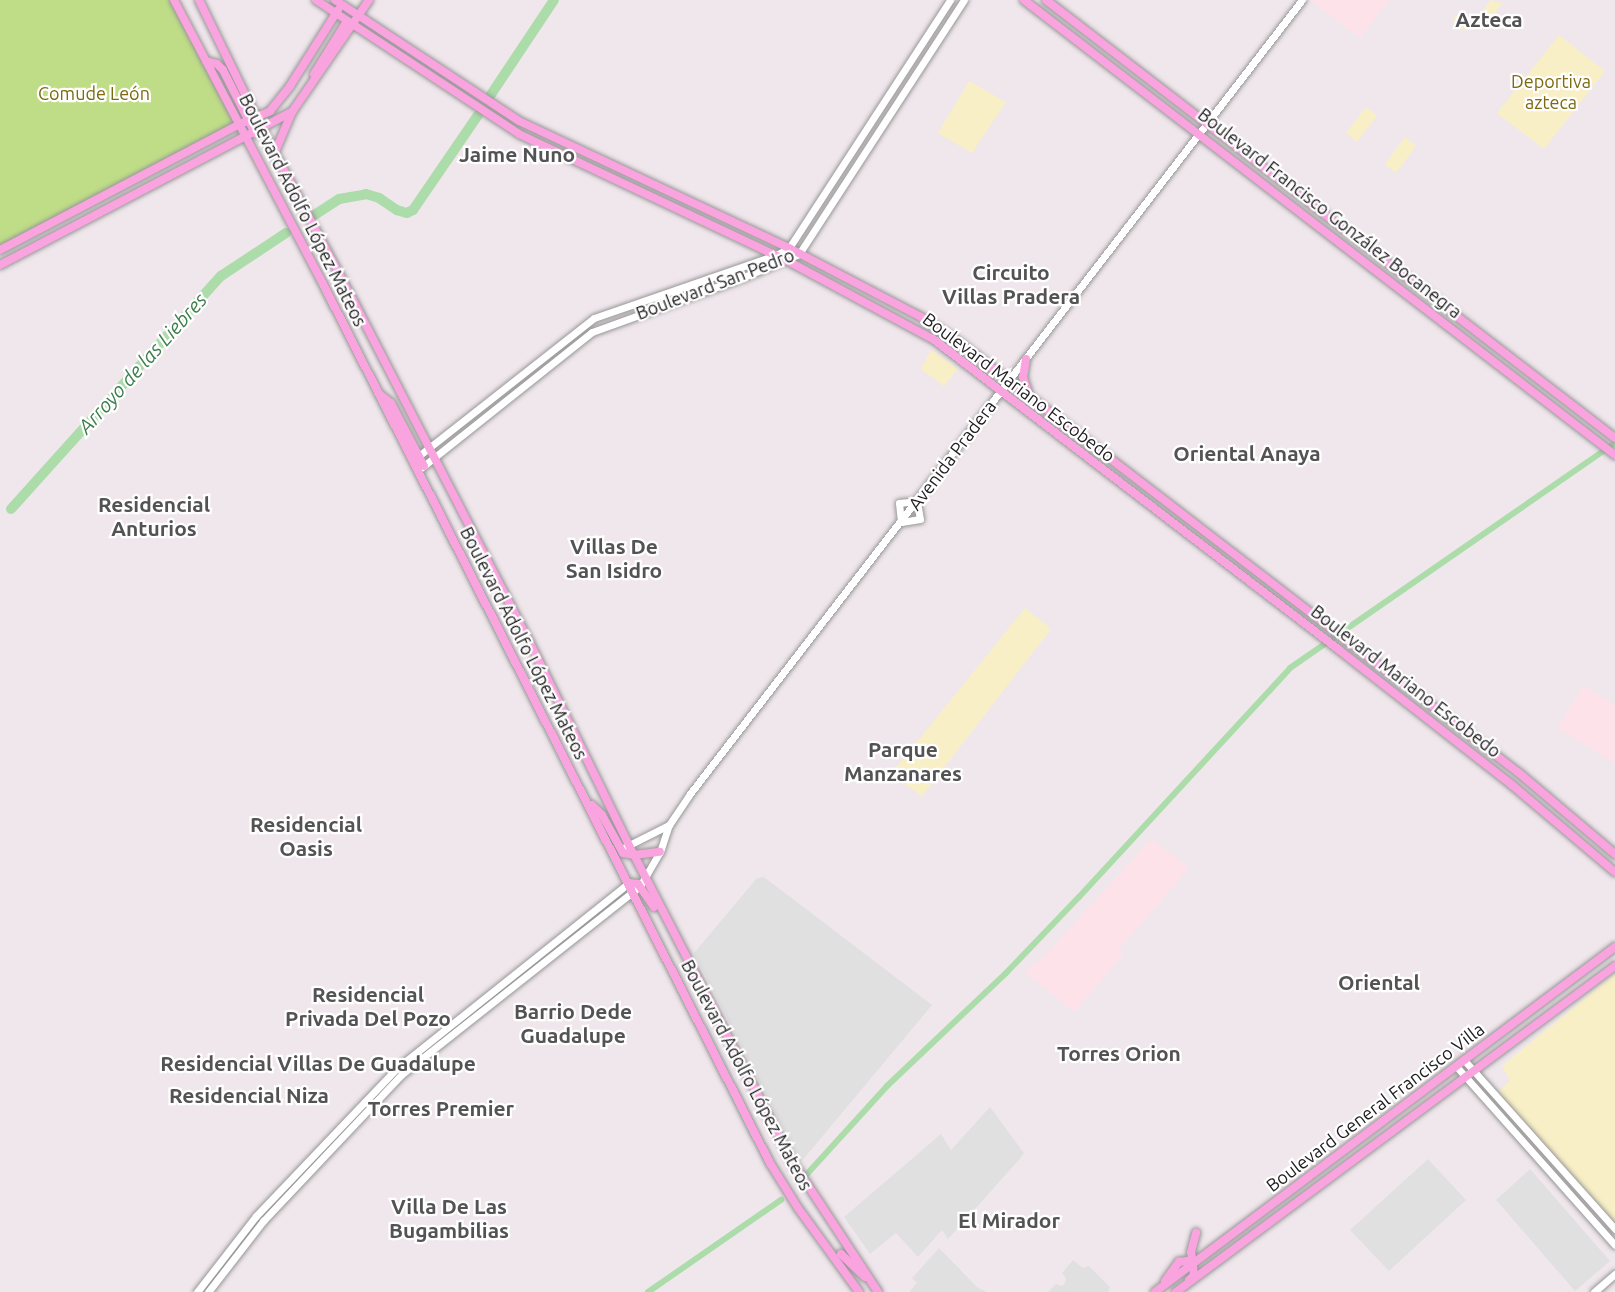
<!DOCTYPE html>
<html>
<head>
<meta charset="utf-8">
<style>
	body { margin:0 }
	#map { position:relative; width:1615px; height:1292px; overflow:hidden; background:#f0e7ec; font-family:Ubuntu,sans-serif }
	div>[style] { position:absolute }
	.education>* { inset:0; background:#fee2e9 }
	.park>* { inset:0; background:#f8efc6 }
	.round { border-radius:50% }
	.pitch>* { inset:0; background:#bfdd87 }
	.parking>* { inset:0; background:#e0e0e0 }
	.canal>* { height:6px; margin:-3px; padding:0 3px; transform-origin:3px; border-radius:3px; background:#abdca9 }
	.river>* { height:10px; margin:-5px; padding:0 5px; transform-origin:5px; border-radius:5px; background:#abdca9 }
	.roads { filter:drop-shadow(0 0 2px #979797) drop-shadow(0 0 2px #979797) }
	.minor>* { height:7px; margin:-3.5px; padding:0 3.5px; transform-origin:3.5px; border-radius:3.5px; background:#fff }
	.major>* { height:8px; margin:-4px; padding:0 4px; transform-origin:4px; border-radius:4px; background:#f9a3df }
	span { translate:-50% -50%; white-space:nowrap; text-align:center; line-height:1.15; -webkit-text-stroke:4.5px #fff; paint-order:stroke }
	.park-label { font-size:18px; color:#7d690f }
	.street-label { font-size:18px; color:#202020 }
	.water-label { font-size:20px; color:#3c7f4c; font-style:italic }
	.quarter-label { font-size:21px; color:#535353; font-weight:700 }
</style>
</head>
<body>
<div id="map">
	<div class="education">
		<i style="clip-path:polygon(1311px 0,1389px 0,1360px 38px)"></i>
		<i style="clip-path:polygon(1583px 686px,1615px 705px,1615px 763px,1557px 728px)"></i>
		<i style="clip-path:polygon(1151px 839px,1189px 868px,1119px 949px,1124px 954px,1074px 1012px,1025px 972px,1045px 956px)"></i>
	</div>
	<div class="park">
		<i style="clip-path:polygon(1491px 0,1502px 3px,1486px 26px,1477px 19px)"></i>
		<i class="round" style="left:1453px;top:14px;width:16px;height:16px"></i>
		<i style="clip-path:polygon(1559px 35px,1605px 71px,1544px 149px,1497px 113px)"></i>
		<i style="clip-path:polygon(969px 81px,1006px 102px,972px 153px,938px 133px)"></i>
		<i style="clip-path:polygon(1366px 107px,1377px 116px,1357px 142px,1346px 133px)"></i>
		<i style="clip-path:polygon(1405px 137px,1416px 146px,1396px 173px,1385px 164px)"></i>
		<i style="clip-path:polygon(931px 350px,958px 369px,944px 386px,921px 369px)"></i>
		<i style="clip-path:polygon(1025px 608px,1051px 629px,922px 796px,891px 774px)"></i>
		<i style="clip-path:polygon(1615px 974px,1615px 1224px,1497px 1093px,1510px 1081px,1502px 1066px)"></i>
	</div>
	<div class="pitch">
		<i style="clip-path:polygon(0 0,177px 0,239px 122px,0 246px)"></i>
	</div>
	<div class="parking">
		<i style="clip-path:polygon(764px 877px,932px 1005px,801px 1162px,694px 953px,757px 878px)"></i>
		<i style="clip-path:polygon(990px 1107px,1024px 1153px,1019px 1160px,948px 1239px,942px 1230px,918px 1257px,896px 1233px,870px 1254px,844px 1217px,941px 1134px,951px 1150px)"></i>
		<i style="clip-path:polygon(1428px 1159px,1466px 1200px,1389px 1271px,1350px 1230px)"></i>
		<i style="clip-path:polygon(1530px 1169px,1610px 1261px,1575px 1291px,1496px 1200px)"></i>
		<i style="clip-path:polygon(939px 1248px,978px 1288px,987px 1292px,909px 1292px,917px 1283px,912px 1278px)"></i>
		<i style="clip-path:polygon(1073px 1260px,1083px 1268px,1089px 1266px,1110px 1287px,1108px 1292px,1048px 1292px,1056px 1284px,1062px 1286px,1065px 1283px,1066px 1278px,1062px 1273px)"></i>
	</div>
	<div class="canal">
		<i style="left:807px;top:1174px;width:119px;rotate:-47.7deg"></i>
		<i style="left:887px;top:1086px;width:164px;rotate:-43.5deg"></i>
		<i style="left:1006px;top:973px;width:105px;rotate:-46.2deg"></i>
		<i style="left:1079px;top:897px;width:311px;rotate:-47.3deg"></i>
		<i style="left:1290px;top:668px;width:395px;rotate:-34.7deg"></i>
		<i style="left:648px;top:1292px;width:162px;rotate:-34.7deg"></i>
	</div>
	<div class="river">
		<i style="left:490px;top:96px;width:115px;rotate:-56.3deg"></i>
		<i style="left:316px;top:214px;width:27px;rotate:-33deg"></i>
		<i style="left:339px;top:199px;width:27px;rotate:-10deg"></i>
		<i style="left:366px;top:194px;width:14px;rotate:17deg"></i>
		<i style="left:379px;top:198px;width:22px;rotate:34deg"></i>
		<i style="left:397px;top:210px;width:10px;rotate:17deg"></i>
		<i style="left:407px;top:213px;width:7px;rotate:-27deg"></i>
		<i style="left:413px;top:210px;width:115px;rotate:-55.6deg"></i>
		<i style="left:11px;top:509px;width:314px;rotate:-48deg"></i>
		<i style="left:221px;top:276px;width:78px;rotate:-33.5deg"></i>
	</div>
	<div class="roads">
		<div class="minor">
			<i style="left:416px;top:458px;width:226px;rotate:-38.2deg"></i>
			<i style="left:594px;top:318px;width:193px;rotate:-19.1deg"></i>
			<i style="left:776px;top:255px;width:15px;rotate:-28deg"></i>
			<i style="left:789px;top:248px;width:296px;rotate:-57deg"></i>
			<i style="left:421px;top:468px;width:218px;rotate:-38.5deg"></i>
			<i style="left:592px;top:332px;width:162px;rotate:-19.9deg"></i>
			<i style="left:744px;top:277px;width:60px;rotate:-22.7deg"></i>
			<i style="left:799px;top:254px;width:303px;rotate:-57deg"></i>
			<i style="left:917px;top:501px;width:18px;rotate:81deg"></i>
			<i style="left:920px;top:519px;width:19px;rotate:171deg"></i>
			<i style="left:901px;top:522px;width:19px;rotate:-96deg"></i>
			<i style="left:899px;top:503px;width:18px;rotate:-6deg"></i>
			<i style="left:625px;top:847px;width:49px;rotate:-26.6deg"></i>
			<i style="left:1464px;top:1060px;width:227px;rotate:48.2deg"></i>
			<i style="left:1456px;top:1066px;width:239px;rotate:48.4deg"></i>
			<i style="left:197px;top:1292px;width:96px;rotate:-52.2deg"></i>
			<i style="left:256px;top:1216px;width:204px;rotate:-46.4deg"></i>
			<i style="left:397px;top:1068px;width:297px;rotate:-38.6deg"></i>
			<i style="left:208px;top:1292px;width:90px;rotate:-52.2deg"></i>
			<i style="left:263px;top:1221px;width:202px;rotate:-46.6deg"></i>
			<i style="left:402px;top:1074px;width:303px;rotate:-38.3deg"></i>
			<i style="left:640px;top:886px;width:39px;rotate:-60deg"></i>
			<i style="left:660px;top:852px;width:28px;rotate:-72deg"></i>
			<i style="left:669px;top:825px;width:36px;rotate:-56deg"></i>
			<i style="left:689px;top:795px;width:1004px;rotate:-52.37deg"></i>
			<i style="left:1594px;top:1292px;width:28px;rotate:-41deg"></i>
		</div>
		<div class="major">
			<i style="left:174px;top:0;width:316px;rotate:62.3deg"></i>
			<i style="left:321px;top:280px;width:991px;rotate:63.05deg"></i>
			<i style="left:770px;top:1163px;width:53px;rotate:58.1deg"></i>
			<i style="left:798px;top:1208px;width:104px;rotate:54deg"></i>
			<i style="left:199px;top:0;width:144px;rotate:64deg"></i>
			<i style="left:262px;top:129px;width:198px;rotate:62deg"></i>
			<i style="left:355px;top:304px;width:375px;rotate:62.7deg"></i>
			<i style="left:527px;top:637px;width:243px;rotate:63.9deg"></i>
			<i style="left:634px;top:855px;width:344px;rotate:62.7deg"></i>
			<i style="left:792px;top:1161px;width:157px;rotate:56.7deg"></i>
			<i style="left:316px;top:0;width:243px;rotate:33.4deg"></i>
			<i style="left:519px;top:134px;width:295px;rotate:25.3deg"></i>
			<i style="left:786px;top:260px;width:167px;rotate:28.3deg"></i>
			<i style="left:933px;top:339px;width:510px;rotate:37.43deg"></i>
			<i style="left:1338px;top:649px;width:221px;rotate:38deg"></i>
			<i style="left:1512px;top:785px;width:135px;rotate:40.2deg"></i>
			<i style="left:335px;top:0;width:220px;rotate:33.3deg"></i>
			<i style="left:519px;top:121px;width:298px;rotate:25.2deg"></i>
			<i style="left:789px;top:248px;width:149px;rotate:27.6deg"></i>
			<i style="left:921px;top:317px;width:37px;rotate:33deg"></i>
			<i style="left:952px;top:337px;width:715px;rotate:37.56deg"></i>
			<i style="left:1519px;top:773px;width:126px;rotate:40.2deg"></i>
			<i style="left:1024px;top:0;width:746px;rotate:37.59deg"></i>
			<i style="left:1046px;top:0;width:718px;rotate:37.59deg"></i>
			<i style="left:206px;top:61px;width:11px;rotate:15deg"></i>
			<i style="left:217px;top:64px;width:8px;rotate:45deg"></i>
			<i style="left:223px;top:70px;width:71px;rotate:63.1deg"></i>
			<i style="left:314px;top:74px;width:62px;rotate:-58.1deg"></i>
			<i style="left:275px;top:152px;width:43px;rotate:-67deg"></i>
			<i style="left:0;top:250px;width:271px;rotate:-27.7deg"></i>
			<i style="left:240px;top:124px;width:33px;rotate:-23deg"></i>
			<i style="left:270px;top:111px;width:32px;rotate:-51deg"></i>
			<i style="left:290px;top:86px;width:90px;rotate:-57.7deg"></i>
			<i style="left:0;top:265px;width:330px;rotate:-27.7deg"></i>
			<i style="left:292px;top:112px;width:136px;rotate:-55.5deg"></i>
			<i style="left:1026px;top:359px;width:18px;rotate:99deg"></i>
			<i style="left:1023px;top:377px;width:19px;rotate:72deg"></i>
			<i style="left:378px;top:393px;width:16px;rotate:38deg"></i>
			<i style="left:391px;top:403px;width:71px;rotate:62.4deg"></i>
			<i style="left:592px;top:805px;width:14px;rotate:45deg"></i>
			<i style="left:602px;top:815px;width:43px;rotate:61.1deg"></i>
			<i style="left:623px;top:853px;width:11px;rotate:10deg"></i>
			<i style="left:634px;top:855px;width:26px;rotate:-7deg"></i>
			<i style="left:629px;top:883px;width:9px;rotate:6deg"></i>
			<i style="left:638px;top:884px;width:28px;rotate:55deg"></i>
			<i style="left:841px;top:1254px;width:33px;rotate:44deg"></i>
			<i style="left:1189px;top:1280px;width:7px;rotate:-45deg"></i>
			<i style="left:1194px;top:1275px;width:23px;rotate:-97deg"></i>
			<i style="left:1191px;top:1252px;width:20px;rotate:-75deg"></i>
			<i style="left:1165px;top:1281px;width:24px;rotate:-54deg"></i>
			<i style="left:1179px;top:1262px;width:8px;rotate:-7deg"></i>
			<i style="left:1187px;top:1261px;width:6px;rotate:39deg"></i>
			<i style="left:1155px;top:1292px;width:575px;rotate:-36.87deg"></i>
			<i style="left:1176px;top:1292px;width:547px;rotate:-36.6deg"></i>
		</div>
	</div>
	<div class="park-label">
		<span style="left:1551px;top:92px">Deportiva<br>azteca</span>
		<span style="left:94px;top:93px">Comude León</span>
	</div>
	<div class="street-label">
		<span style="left:303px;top:210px;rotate:63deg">Boulevard Adolfo López Mateos</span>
		<span style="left:1330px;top:213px;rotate:38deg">Boulevard Francisco González Bocanegra</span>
		<span style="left:715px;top:284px;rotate:-21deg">Boulevard San Pedro</span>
		<span style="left:1019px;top:387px;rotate:37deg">Boulevard Mariano Escobedo</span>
		<span style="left:952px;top:455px;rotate:-53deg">Avenida Pradera</span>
		<span style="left:524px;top:643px;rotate:63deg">Boulevard Adolfo López Mateos</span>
		<span style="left:1406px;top:681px;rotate:38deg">Boulevard Mariano Escobedo</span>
		<span style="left:747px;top:1075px;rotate:62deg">Boulevard Adolfo López Mateos</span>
		<span style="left:1375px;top:1107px;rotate:-37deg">Boulevard General Francisco Villa</span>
	</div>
	<div class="water-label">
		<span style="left:142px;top:363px;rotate:-48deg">Arroyo de las Liebres</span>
	</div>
	<div class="quarter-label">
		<span style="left:1489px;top:19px">Azteca</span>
		<span style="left:517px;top:154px">Jaime Nuno</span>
		<span style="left:1011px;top:284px">Circuito<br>Villas Pradera</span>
		<span style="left:1247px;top:453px">Oriental Anaya</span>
		<span style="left:154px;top:516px">Residencial<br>Anturios</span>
		<span style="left:614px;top:558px">Villas De<br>San Isidro</span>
		<span style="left:903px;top:761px">Parque<br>Manzanares</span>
		<span style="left:306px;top:836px">Residencial<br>Oasis</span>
		<span style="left:1379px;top:982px">Oriental</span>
		<span style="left:368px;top:1006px">Residencial<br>Privada Del Pozo</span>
		<span style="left:573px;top:1023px">Barrio Dede<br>Guadalupe</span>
		<span style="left:1119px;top:1053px">Torres Orion</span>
		<span style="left:318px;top:1063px">Residencial Villas De Guadalupe</span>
		<span style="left:249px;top:1095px">Residencial Niza</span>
		<span style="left:441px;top:1108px">Torres Premier</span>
		<span style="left:449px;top:1218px">Villa De Las<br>Bugambilias</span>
		<span style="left:1009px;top:1220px">El Mirador</span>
	</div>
</div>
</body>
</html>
